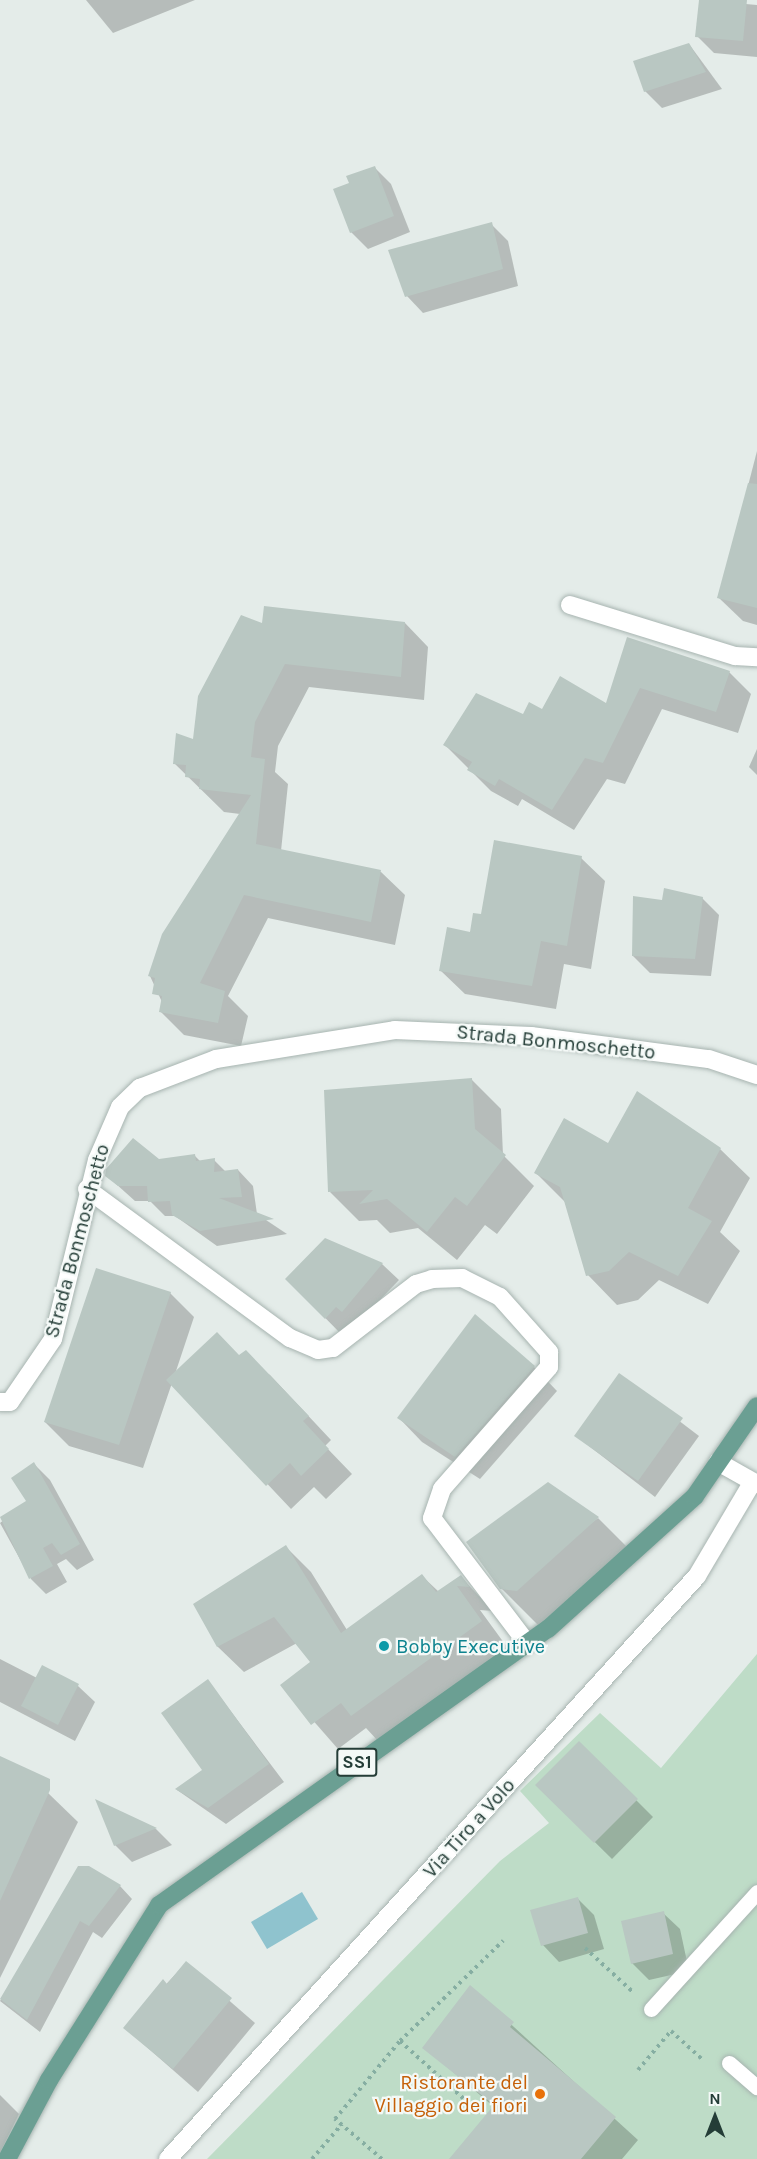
<!DOCTYPE html>
<html>
<head>
<meta charset="utf-8">
<style>
	body { margin:0 }
	#map { position:relative; width:757px; height:2159px; overflow:hidden; background:#e4ece9; font-family:Karla,sans-serif }
	div>[style] { position:absolute }
	.green>* { inset:0; background:#bedcc7 }
	.water>* { inset:0; background:#8fc3ce }
	.shadow>* { inset:0; background:#0003 }
	.building>* { inset:0; background:#b9c7c2 }
	.path>* { height:4px; margin-top:-2px; transform-origin:0; background:repeating-linear-gradient(90deg,#86aea2 0 3px,transparent 0 7.5px) }
	.roads { filter:drop-shadow(0 0 2px #a7b4b0) drop-shadow(0 0 2px #a7b4b0) }
	.service>* { height:15px; margin:-7.5px; padding:0 7.5px; transform-origin:7.5px; border-radius:7.5px; background:#fff }
	.minor>* { height:18px; margin:-9px; padding:0 9px; transform-origin:9px; border-radius:9px; background:#fff }
	.primary>* { height:18px; margin:-9px; padding:0 9px; transform-origin:9px; border-radius:9px; background:#6b9f93 }
	.dots>* { width:16px; height:16px; translate:-50% -50%; box-sizing:border-box; border:3px solid #f4f9f7; border-radius:50% }
	span { translate:-50% -50%; white-space:nowrap; text-align:center; line-height:1.15; -webkit-text-stroke:4.5px #f4f9f7; paint-order:stroke }
	.shield-label span { padding:2px 4px; background:#f4f9f7; border:2px solid; border-radius:4px; -webkit-text-stroke-width:0 }
	.shield-label { font-size:18px; color:#243d37; font-weight:700 }
	.street-label { font-size:20px; color:#243d37 }
	.culture-label { font-size:20px; color:#0d838f }
	.left { translate:0 -50%; text-align:left }
	.food-label { font-size:20px; color:#c56008 }
	.right { translate:-100% -50%; text-align:right }
	.north { position:absolute; left:685px; top:2087px; width:60px; height:60px; -webkit-text-stroke:4px #f4f9f7; paint-order:stroke; rotate:0deg; font-size:16px; font-weight:700; line-height:24px; text-align:center; color:#243d37 }
	.north::after { content:''; display:block; margin:auto; width:21px; height:27px; background:#243d37; clip-path:polygon(50% 0,100% 100%,50% 72%,0 100%) }
</style>
</head>
<body>
<div id="map">
	<div class="green">
		<i style="clip-path:polygon(757px 1654px,757px 2159px,207px 2159px,500px 1861px,549px 1823px,520px 1791px,600px 1713px,661px 1768px)"></i>
	</div>
	<div class="water">
		<i style="clip-path:polygon(302px 1892px,318px 1919px,267px 1949px,251px 1922px)"></i>
	</div>
	<div class="shadow">
		<i style="clip-path:polygon(86px 0,195px 0,113px 33px)"></i>
		<i style="clip-path:polygon(701px 0,757px 5px,757px 57px,714px 53px,697px 36px)"></i>
		<i style="clip-path:polygon(689px 44px,722px 89px,662px 108px,645px 91px)"></i>
		<i style="clip-path:polygon(374px 167px,391px 184px,410px 232px,368px 249px,351px 232px,351px 184px)"></i>
		<i style="clip-path:polygon(491px 224px,508px 241px,518px 286px,423px 313px,407px 296px)"></i>
		<i style="clip-path:polygon(757px 451px,757px 625px,743px 621px,719px 598px)"></i>
		<i style="clip-path:polygon(405px 623px,428px 647px,424px 700px,309px 687px,278px 746px,275px 772px,288px 784px,281px 851px,381px 872px,405px 895px,395px 945px,268px 918px,228px 996px,248px 1016px,241px 1046px,184px 1035px,160px 1011px,162px 1002px,150px 976px,240px 814px,224px 812px,174px 763px,195px 741px,263px 625px)"></i>
		<i style="clip-path:polygon(628px 639px,729px 672px,751px 694px,738px 733px,662px 709px,625px 784px,607px 779px,574px 830px,522px 799px,518px 806px,491px 791px,445px 745px,523px 716px,607px 705px)"></i>
		<i style="clip-path:polygon(757px 749px,757px 775px,749px 767px)"></i>
		<i style="clip-path:polygon(581px 858px,605px 881px,591px 969px,564px 964px,556px 1009px,465px 994px,441px 971px,482px 916px)"></i>
		<i style="clip-path:polygon(702px 898px,719px 915px,711px 976px,650px 973px,633px 956px,664px 902px)"></i>
		<i style="clip-path:polygon(472px 1080px,501px 1109px,503px 1155px,534px 1186px,497px 1234px,485px 1225px,457px 1260px,418px 1228px,390px 1233px,377px 1220px,359px 1221px,330px 1192px)"></i>
		<i style="clip-path:polygon(609px 1145px,720px 1149px,750px 1178px,720px 1232px,740px 1251px,708px 1304px,659px 1280px,638px 1300px,617px 1305px,588px 1275px,565px 1202px,536px 1173px)"></i>
		<i style="clip-path:polygon(194px 1155px,201px 1162px,214px 1160px,226px 1172px,238px 1170px,253px 1186px,257px 1214px,287px 1234px,217px 1246px,175px 1216px,165px 1216px,150px 1201px,135px 1201px,106px 1175px)"></i>
		<i style="clip-path:polygon(326px 1240px,382px 1264px,399px 1280px,376px 1304px,379px 1307px,342px 1335px,287px 1279px)"></i>
		<i style="clip-path:polygon(170px 1293px,194px 1317px,175px 1374px,240px 1357px,270px 1375px,331px 1440px,325px 1446px,352px 1474px,326px 1499px,314px 1487px,291px 1509px,172px 1383px,143px 1468px,69px 1446px,45px 1422px)"></i>
		<i style="clip-path:polygon(534px 1367px,557px 1391px,480px 1479px,422px 1442px,399px 1418px)"></i>
		<i style="clip-path:polygon(619px 1375px,699px 1436px,655px 1497px,576px 1436px)"></i>
		<i style="clip-path:polygon(34px 1464px,50px 1480px,94px 1560px,77px 1570px,66px 1559px,57px 1564px,67px 1582px,46px 1594px,31px 1579px,0 1523px,28px 1501px)"></i>
		<i style="clip-path:polygon(598px 1518px,633px 1553px,553px 1626px,538px 1625px,501px 1588px)"></i>
		<i style="clip-path:polygon(286px 1547px,311px 1572px,347px 1630px,422px 1576px,439px 1592px,461px 1577px,493px 1611px,480px 1610px,507px 1647px,378px 1741px,366px 1728px,338px 1749px,282px 1685px,312px 1662px,297px 1643px,244px 1672px,218px 1647px,195px 1604px)"></i>
		<i style="clip-path:polygon(0 1659px,37px 1678px,78px 1686px,95px 1702px,75px 1741px,0 1702px)"></i>
		<i style="clip-path:polygon(208px 1681px,284px 1782px,226px 1824px,177px 1790px,204px 1770px)"></i>
		<i style="clip-path:polygon(579px 1743px,653px 1817px,612px 1859px,537px 1785px)"></i>
		<i style="clip-path:polygon(0 1772px,48px 1793px,78px 1822px,0 1978px)"></i>
		<i style="clip-path:polygon(98px 1802px,156px 1829px,172px 1845px,132px 1862px,115px 1845px)"></i>
		<i style="clip-path:polygon(79px 1868px,120px 1886px,132px 1899px,102px 1938px,93px 1932px,40px 2032px,0 2001px)"></i>
		<i style="clip-path:polygon(577px 1898px,594px 1915px,604px 1949px,559px 1962px,543px 1945px)"></i>
		<i style="clip-path:polygon(663px 1913px,680px 1929px,689px 1971px,649px 1980px,632px 1963px)"></i>
		<i style="clip-path:polygon(186px 1963px,255px 2023px,198px 2092px,125px 2028px)"></i>
		<i style="clip-path:polygon(470px 1987px,638px 2140px,622px 2159px,450px 2159px,494px 2107px,424px 2047px)"></i>
		<i style="clip-path:polygon(0 2095px,19px 2114px,0 2153px)"></i>
	</div>
	<div class="building">
		<i style="clip-path:polygon(699px 0,747px 0,743px 41px,695px 37px)"></i>
		<i style="clip-path:polygon(689px 43px,706px 72px,644px 92px,633px 61px)"></i>
		<i style="clip-path:polygon(375px 166px,394px 216px,350px 233px,333px 189px,349px 183px,346px 176px)"></i>
		<i style="clip-path:polygon(492px 222px,503px 269px,405px 297px,388px 250px)"></i>
		<i style="clip-path:polygon(748px 483px,757px 484px,757px 608px,717px 598px)"></i>
		<i style="clip-path:polygon(264px 606px,405px 622px,401px 677px,285px 664px,255px 722px,251px 757px,265px 759px,256px 844px,381px 870px,371px 922px,244px 895px,200px 983px,225px 991px,218px 1023px,159px 1012px,162px 996px,152px 994px,155px 978px,148px 976px,162px 934px,251px 795px,199px 789px,200px 779px,185px 777px,186px 765px,173px 764px,176px 733px,193px 739px,198px 696px,241px 615px,262px 623px)"></i>
		<i style="clip-path:polygon(627px 637px,730px 671px,716px 712px,640px 688px,603px 763px,585px 758px,552px 810px,499px 779px,495px 786px,467px 770px,472px 762px,443px 745px,476px 693px,523px 714px,529px 702px,542px 709px,560px 676px,606px 703px)"></i>
		<i style="clip-path:polygon(494px 840px,582px 856px,567px 946px,541px 941px,532px 986px,439px 971px,447px 927px,470px 932px,473px 913px,481px 914px)"></i>
		<i style="clip-path:polygon(664px 888px,703px 897px,695px 959px,632px 956px,633px 896px,662px 900px)"></i>
		<i style="clip-path:polygon(472px 1078px,475px 1129px,506px 1155px,467px 1206px,455px 1197px,427px 1232px,387px 1199px,359px 1204px,373px 1190px,328px 1192px,324px 1090px)"></i>
		<i style="clip-path:polygon(637px 1091px,721px 1148px,688px 1208px,712px 1221px,678px 1276px,629px 1252px,609px 1271px,586px 1276px,560px 1187px,534px 1173px,564px 1118px,608px 1143px)"></i>
		<i style="clip-path:polygon(133px 1138px,159px 1159px,195px 1154px,196px 1161px,215px 1158px,214px 1172px,238px 1169px,242px 1197px,219px 1198px,274px 1219px,200px 1231px,172px 1215px,170px 1201px,148px 1202px,147px 1186px,118px 1186px,105px 1176px,106px 1169px)"></i>
		<i style="clip-path:polygon(325px 1238px,383px 1263px,342px 1312px,336px 1307px,325px 1319px,285px 1279px)"></i>
		<i style="clip-path:polygon(96px 1268px,171px 1292px,119px 1445px,44px 1422px)"></i>
		<i style="clip-path:polygon(475px 1314px,535px 1366px,455px 1457px,397px 1418px)"></i>
		<i style="clip-path:polygon(217px 1332px,239px 1355px,246px 1350px,309px 1416px,303px 1421px,329px 1449px,301px 1476px,290px 1463px,266px 1486px,166px 1380px)"></i>
		<i style="clip-path:polygon(619px 1373px,683px 1418px,638px 1481px,574px 1436px)"></i>
		<i style="clip-path:polygon(34px 1462px,80px 1544px,61px 1555px,52px 1543px,43px 1548px,53px 1566px,29px 1579px,0 1517px,26px 1501px,11px 1478px)"></i>
		<i style="clip-path:polygon(548px 1482px,599px 1517px,517px 1591px,500px 1589px,466px 1542px)"></i>
		<i style="clip-path:polygon(286px 1545px,341px 1633px,422px 1574px,436px 1592px,461px 1575px,470px 1587px,457px 1586px,482px 1621px,351px 1716px,341px 1703px,311px 1725px,280px 1685px,310px 1662px,274px 1617px,217px 1647px,193px 1604px)"></i>
		<i style="clip-path:polygon(42px 1665px,79px 1684px,58px 1725px,21px 1706px)"></i>
		<i style="clip-path:polygon(208px 1679px,269px 1764px,208px 1808px,175px 1789px,202px 1770px,161px 1713px)"></i>
		<i style="clip-path:polygon(579px 1741px,638px 1799px,594px 1843px,535px 1785px)"></i>
		<i style="clip-path:polygon(0 1756px,50px 1779px,50px 1790px,0 1901px)"></i>
		<i style="clip-path:polygon(95px 1799px,157px 1828px,114px 1846px)"></i>
		<i style="clip-path:polygon(78px 1866px,89px 1866px,121px 1885px,89px 1926px,80px 1921px,27px 2020px,0 1999px)"></i>
		<i style="clip-path:polygon(578px 1897px,588px 1933px,541px 1946px,530px 1910px)"></i>
		<i style="clip-path:polygon(664px 1911px,673px 1954px,631px 1964px,621px 1921px)"></i>
		<i style="clip-path:polygon(186px 1961px,232px 1998px,173px 2069px,123px 2028px,163px 1979px,167px 1984px)"></i>
		<i style="clip-path:polygon(470px 1985px,514px 2022px,510px 2027px,616px 2117px,581px 2159px,449px 2159px,494px 2105px,422px 2048px)"></i>
	</div>
	<div class="path">
		<i style="left:585px;top:1948px;width:65px;rotate:42.5deg"></i>
		<i style="left:400px;top:2041px;width:144px;rotate:-44.2deg"></i>
		<i style="left:638px;top:2070px;width:51px;rotate:-49.8deg"></i>
		<i style="left:671px;top:2031px;width:43px;rotate:42.2deg"></i>
		<i style="left:312px;top:2159px;width:46px;rotate:-49.4deg"></i>
		<i style="left:382px;top:2159px;width:62px;rotate:-139.6deg"></i>
		<i style="left:335px;top:2119px;width:102px;rotate:-50.2deg"></i>
		<i style="left:400px;top:2041px;width:86px;rotate:42.2deg"></i>
	</div>
	<div class="roads">
		<div class="service">
			<i style="left:651px;top:2009px;width:158px;rotate:-47.8deg"></i>
			<i style="left:729px;top:2063px;width:37px;rotate:41deg"></i>
		</div>
		<div class="minor">
			<i style="left:570px;top:605px;width:173px;rotate:17.2deg"></i>
			<i style="left:735px;top:656px;width:22px;rotate:3deg"></i>
			<i style="left:87px;top:1189px;width:252px;rotate:36.3deg"></i>
			<i style="left:290px;top:1338px;width:30px;rotate:23deg"></i>
			<i style="left:318px;top:1350px;width:15px;rotate:-8deg"></i>
			<i style="left:333px;top:1348px;width:105px;rotate:-37.6deg"></i>
			<i style="left:416px;top:1284px;width:17px;rotate:-17deg"></i>
			<i style="left:432px;top:1279px;width:30px;rotate:-2deg"></i>
			<i style="left:462px;top:1278px;width:42px;rotate:26.6deg"></i>
			<i style="left:500px;top:1297px;width:74px;rotate:48.3deg"></i>
			<i style="left:549px;top:1352px;width:15px;rotate:90deg"></i>
			<i style="left:549px;top:1367px;width:162px;rotate:131.3deg"></i>
			<i style="left:442px;top:1489px;width:31px;rotate:109deg"></i>
			<i style="left:432px;top:1518px;width:157px;rotate:52.8deg"></i>
			<i style="left:0;top:1402px;width:10px"></i>
			<i style="left:10px;top:1402px;width:76px;rotate:-55.7deg"></i>
			<i style="left:53px;top:1339px;width:184px;rotate:-76.2deg"></i>
			<i style="left:97px;top:1160px;width:58px;rotate:-66.5deg"></i>
			<i style="left:120px;top:1107px;width:28px;rotate:-44deg"></i>
			<i style="left:140px;top:1088px;width:81px;rotate:-20.9deg"></i>
			<i style="left:216px;top:1059px;width:181px;rotate:-9.2deg"></i>
			<i style="left:395px;top:1030px;width:136px;rotate:2.5deg"></i>
			<i style="left:531px;top:1036px;width:179px;rotate:7.4deg"></i>
			<i style="left:709px;top:1059px;width:51px;rotate:18.4deg"></i>
			<i style="left:718px;top:1462px;width:45px;rotate:29.4deg"></i>
			<i style="left:168px;top:2159px;width:787px;rotate:-47.78deg"></i>
			<i style="left:697px;top:1576px;width:108px;rotate:-59.4deg"></i>
		</div>
		<div class="primary">
			<i style="left:7px;top:2159px;width:89px;rotate:-62deg"></i>
			<i style="left:49px;top:2080px;width:207px;rotate:-57.8deg"></i>
			<i style="left:159px;top:1905px;width:477px;rotate:-35.4deg"></i>
			<i style="left:548px;top:1629px;width:198px;rotate:-42.1deg"></i>
			<i style="left:695px;top:1496px;width:109px;rotate:-55.4deg"></i>
		</div>
	</div>
	<div class="dots">
		<i style="left:384px;top:1646px;background:#0f9aa8"></i>
		<i style="left:540px;top:2094px;background:#e8710a"></i>
	</div>
	<div class="shield-label">
		<span style="left:357px;top:1762px">SS1</span>
	</div>
	<div class="street-label">
		<span style="left:556px;top:1042px;rotate:6deg">Strada Bonmoschetto</span>
		<span style="left:77px;top:1241px;rotate:-75deg">Strada Bonmoschetto</span>
		<span style="left:469px;top:1828px;rotate:-48deg">Via Tiro a Volo</span>
	</div>
	<div class="culture-label">
		<span class="left" style="left:396px;top:1646px">Bobby Executive</span>
	</div>
	<div class="food-label">
		<span class="right" style="left:528px;top:2094px">Ristorante del<br>Villaggio dei fiori</span>
	</div>
	<div class="north">N</div>
</div>
</body>
</html>
